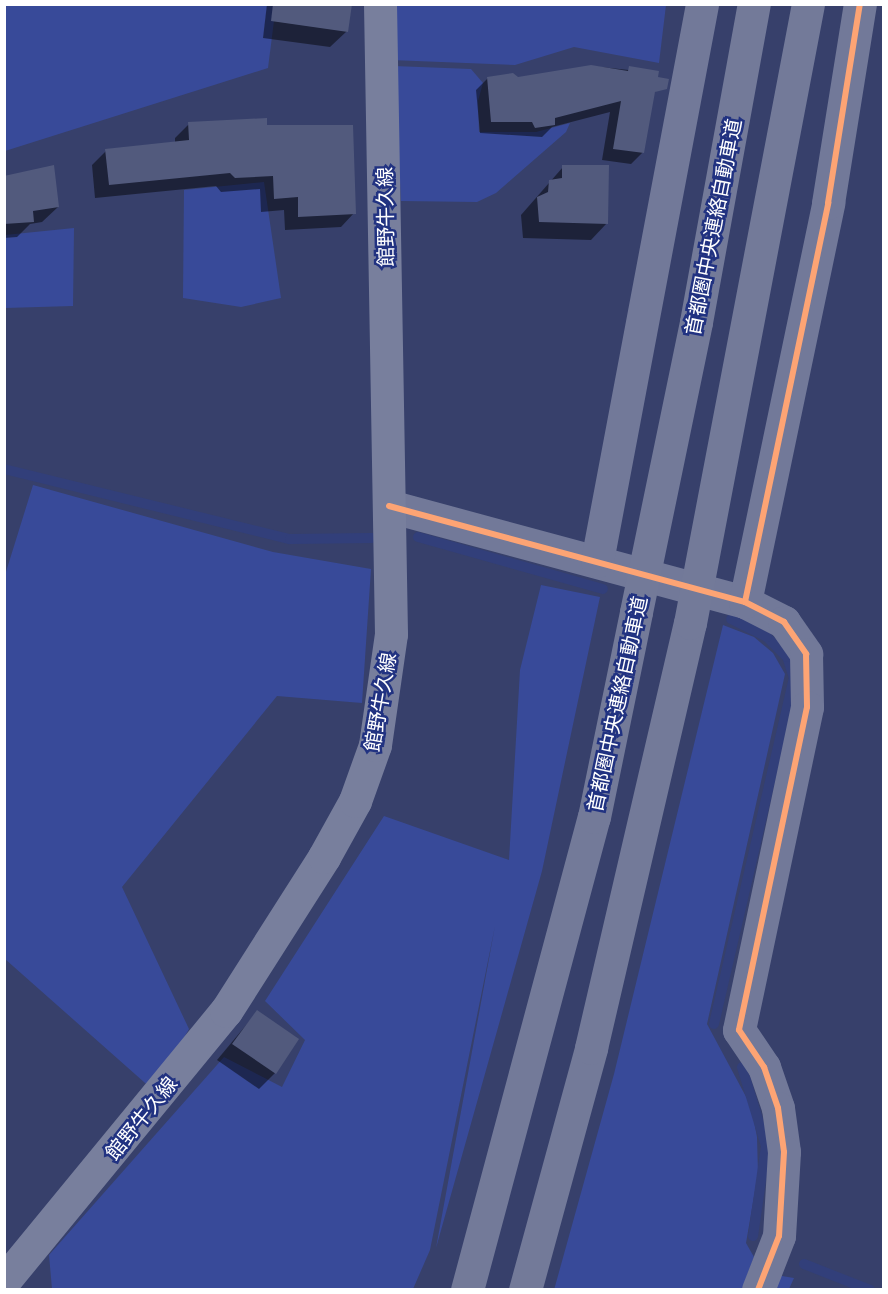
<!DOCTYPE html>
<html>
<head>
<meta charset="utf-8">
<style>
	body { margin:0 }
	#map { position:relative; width:888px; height:1294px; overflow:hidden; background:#37406b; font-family:"Exo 2","Noto Sans JP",sans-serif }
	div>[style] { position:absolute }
	.green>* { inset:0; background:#384a99 }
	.shadow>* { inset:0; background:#0007 }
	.stream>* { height:10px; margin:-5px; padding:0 5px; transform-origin:5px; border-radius:5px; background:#323f7a }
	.building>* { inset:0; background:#525a7d }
	.street>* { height:33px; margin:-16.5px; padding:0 16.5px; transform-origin:16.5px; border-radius:16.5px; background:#727999 }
	.secondary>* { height:33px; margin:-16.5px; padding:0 16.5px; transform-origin:16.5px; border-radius:16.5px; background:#787f9d }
	.highway>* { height:33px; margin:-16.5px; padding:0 16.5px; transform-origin:16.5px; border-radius:16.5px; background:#737a99 }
	.highway-bridge>* { height:33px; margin:-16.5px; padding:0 16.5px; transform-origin:16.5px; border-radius:16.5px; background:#737a99 }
	.cycleway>* { height:6px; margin:-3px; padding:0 3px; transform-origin:3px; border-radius:3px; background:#fda474 }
	span { translate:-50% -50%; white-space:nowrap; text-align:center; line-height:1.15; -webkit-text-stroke:5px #213281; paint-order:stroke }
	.street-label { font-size:20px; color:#fff }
	.frame { position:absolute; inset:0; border:6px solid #fff; pointer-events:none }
</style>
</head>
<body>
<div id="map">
	<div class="green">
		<i style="clip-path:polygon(5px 5px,276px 5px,268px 68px,5px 151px)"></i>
		<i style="clip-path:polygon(391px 5px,666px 5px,659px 63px,574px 47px,515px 65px,391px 60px)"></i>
		<i style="clip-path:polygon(394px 66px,471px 69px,483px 83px,478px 101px,479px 132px,536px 132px,570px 123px,566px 132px,496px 193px,477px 202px,401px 201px)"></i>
		<i style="clip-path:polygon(264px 182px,281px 298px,241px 307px,183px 298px,184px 190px)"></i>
		<i style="clip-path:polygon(74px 228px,73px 306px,5px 308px,5px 235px)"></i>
		<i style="clip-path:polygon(33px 485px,273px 552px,371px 569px,362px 703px,277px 696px,122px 887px,189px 1029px,153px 1090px,5px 959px,5px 575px)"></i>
		<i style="clip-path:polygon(541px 585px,600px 597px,542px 871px,436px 1248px,495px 926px,430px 1250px,413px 1289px,52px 1289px,49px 1255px,224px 1057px,282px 1087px,305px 1040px,265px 1001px,384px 816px,509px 860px,520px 670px)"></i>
		<i style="clip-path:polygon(723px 625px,754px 637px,773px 653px,785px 674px,707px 1024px,751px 1106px,757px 1137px,758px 1173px,746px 1243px,754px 1257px,742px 1289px,554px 1290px,614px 1074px)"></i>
		<i style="clip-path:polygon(776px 1275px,794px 1278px,789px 1289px,769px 1290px)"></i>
	</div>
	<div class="shadow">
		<i style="clip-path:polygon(267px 4px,350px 4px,347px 31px,330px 47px,263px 38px)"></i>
		<i style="clip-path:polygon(591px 66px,657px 73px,657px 90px,653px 94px,643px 152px,631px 164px,602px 160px,610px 112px,552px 127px,542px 137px,480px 133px,476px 90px,488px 78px,518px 79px)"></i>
		<i style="clip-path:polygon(189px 124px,266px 127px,354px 213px,341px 227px,285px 230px,284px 210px,261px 212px,260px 189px,221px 192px,216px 186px,95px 198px,92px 165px,106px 151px,175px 143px,175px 138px)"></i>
		<i style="clip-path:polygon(563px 167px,607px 223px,591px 240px,523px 238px,521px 215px)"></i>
		<i style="clip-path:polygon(4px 176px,58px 207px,42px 222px,30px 224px,17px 237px,4px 238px)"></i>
		<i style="clip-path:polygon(257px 1012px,275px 1073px,259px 1089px,217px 1060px)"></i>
	</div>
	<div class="stream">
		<i style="left:4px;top:469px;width:294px;rotate:13.8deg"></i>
		<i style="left:290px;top:539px;width:82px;rotate:-0.7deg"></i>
		<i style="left:418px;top:537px;width:192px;rotate:15.7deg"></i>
		<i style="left:714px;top:1024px;width:355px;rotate:-77deg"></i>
		<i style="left:794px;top:678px;width:22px;rotate:-108deg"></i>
		<i style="left:787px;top:657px;width:28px;rotate:-135deg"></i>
		<i style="left:767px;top:637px;width:40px;rotate:-153.4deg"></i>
		<i style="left:742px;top:1067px;width:83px;rotate:73.1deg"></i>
		<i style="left:766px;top:1146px;width:91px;rotate:98.2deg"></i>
		<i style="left:804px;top:1264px;width:71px;rotate:21.5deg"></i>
	</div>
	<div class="building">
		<i style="clip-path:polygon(273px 4px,352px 4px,348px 32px,271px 21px)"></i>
		<i style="clip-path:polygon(591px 65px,628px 71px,629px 66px,659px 71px,658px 77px,669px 79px,667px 89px,655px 92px,644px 153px,613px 149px,621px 101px,555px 118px,555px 125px,535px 128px,532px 122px,491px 122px,487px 77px,513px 73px,518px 77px)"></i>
		<i style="clip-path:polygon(267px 118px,267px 125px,353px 125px,356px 214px,298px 217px,298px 197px,274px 199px,273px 176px,235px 178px,230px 173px,109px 185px,105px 149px,189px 140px,188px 122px)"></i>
		<i style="clip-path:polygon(54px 165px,59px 207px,33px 211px,34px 222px,4px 224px,4px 176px)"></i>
		<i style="clip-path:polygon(562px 165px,609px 165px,608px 224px,539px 222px,537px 197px,548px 192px,549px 180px,562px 178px)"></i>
		<i style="clip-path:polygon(257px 1010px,299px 1039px,276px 1074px,232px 1044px)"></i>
	</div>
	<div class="street">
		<i style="left:389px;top:506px;width:369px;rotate:15.1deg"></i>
		<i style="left:745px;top:602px;width:44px;rotate:27.1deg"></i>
		<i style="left:784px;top:622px;width:39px;rotate:55deg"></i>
		<i style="left:806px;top:654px;width:53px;rotate:88.9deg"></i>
		<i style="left:807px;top:707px;width:330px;rotate:101.9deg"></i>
		<i style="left:739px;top:1030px;width:45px;rotate:56deg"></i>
		<i style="left:764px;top:1067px;width:43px;rotate:71.1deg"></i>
		<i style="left:778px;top:1108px;width:44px;rotate:82.2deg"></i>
		<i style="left:784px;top:1152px;width:84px;rotate:93.4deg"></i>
		<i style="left:779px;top:1236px;width:58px;rotate:111.3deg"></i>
		<i style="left:597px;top:561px;width:567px;rotate:-79.32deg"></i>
		<i style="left:745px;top:602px;width:408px;rotate:-78.2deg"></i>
		<i style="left:828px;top:203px;width:202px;rotate:-80.9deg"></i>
	</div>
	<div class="secondary">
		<i style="left:4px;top:1281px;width:350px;rotate:-50.6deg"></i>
		<i style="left:226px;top:1011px;width:183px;rotate:-57.5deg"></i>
		<i style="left:324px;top:857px;width:64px;rotate:-61deg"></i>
		<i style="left:355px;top:801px;width:59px;rotate:-70.3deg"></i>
		<i style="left:375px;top:745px;width:112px;rotate:-81.8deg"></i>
		<i style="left:391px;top:634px;width:630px;rotate:-91deg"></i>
	</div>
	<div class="highway">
		<i style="left:467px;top:1290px;width:490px;rotate:-75deg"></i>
		<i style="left:594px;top:817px;width:209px;rotate:-78.4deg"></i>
		<i style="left:525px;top:1290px;width:251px;rotate:-74.7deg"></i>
		<i style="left:591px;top:1048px;width:436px;rotate:-76.9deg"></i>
	</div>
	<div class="highway-bridge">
		<i style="left:636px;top:612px;width:296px;rotate:-78.3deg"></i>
		<i style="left:696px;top:322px;width:323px;rotate:-79.7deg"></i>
		<i style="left:690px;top:623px;width:630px;rotate:-79.21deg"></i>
	</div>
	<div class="cycleway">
		<i style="left:389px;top:506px;width:369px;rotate:15.1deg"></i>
		<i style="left:745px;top:602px;width:44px;rotate:27.1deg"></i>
		<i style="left:784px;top:622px;width:39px;rotate:55deg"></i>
		<i style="left:806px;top:654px;width:53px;rotate:88.9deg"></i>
		<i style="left:807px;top:707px;width:330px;rotate:101.9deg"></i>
		<i style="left:739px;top:1030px;width:45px;rotate:56deg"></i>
		<i style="left:764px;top:1067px;width:43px;rotate:71.1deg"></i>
		<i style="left:778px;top:1108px;width:44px;rotate:82.2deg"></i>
		<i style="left:784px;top:1152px;width:84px;rotate:93.4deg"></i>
		<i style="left:779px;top:1236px;width:58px;rotate:111.3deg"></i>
		<i style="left:745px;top:602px;width:408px;rotate:-78.2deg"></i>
		<i style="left:828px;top:203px;width:202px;rotate:-80.9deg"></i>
	</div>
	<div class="street-label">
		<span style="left:385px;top:217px;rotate:-91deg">館野牛久線</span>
		<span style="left:713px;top:227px;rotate:-79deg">首都圏中央連絡自動車道</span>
		<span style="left:380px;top:702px;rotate:-80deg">館野牛久線</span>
		<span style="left:617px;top:704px;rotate:-78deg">首都圏中央連絡自動車道</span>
		<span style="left:141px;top:1118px;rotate:-51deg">館野牛久線</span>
	</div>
	<div class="frame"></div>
</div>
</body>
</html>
